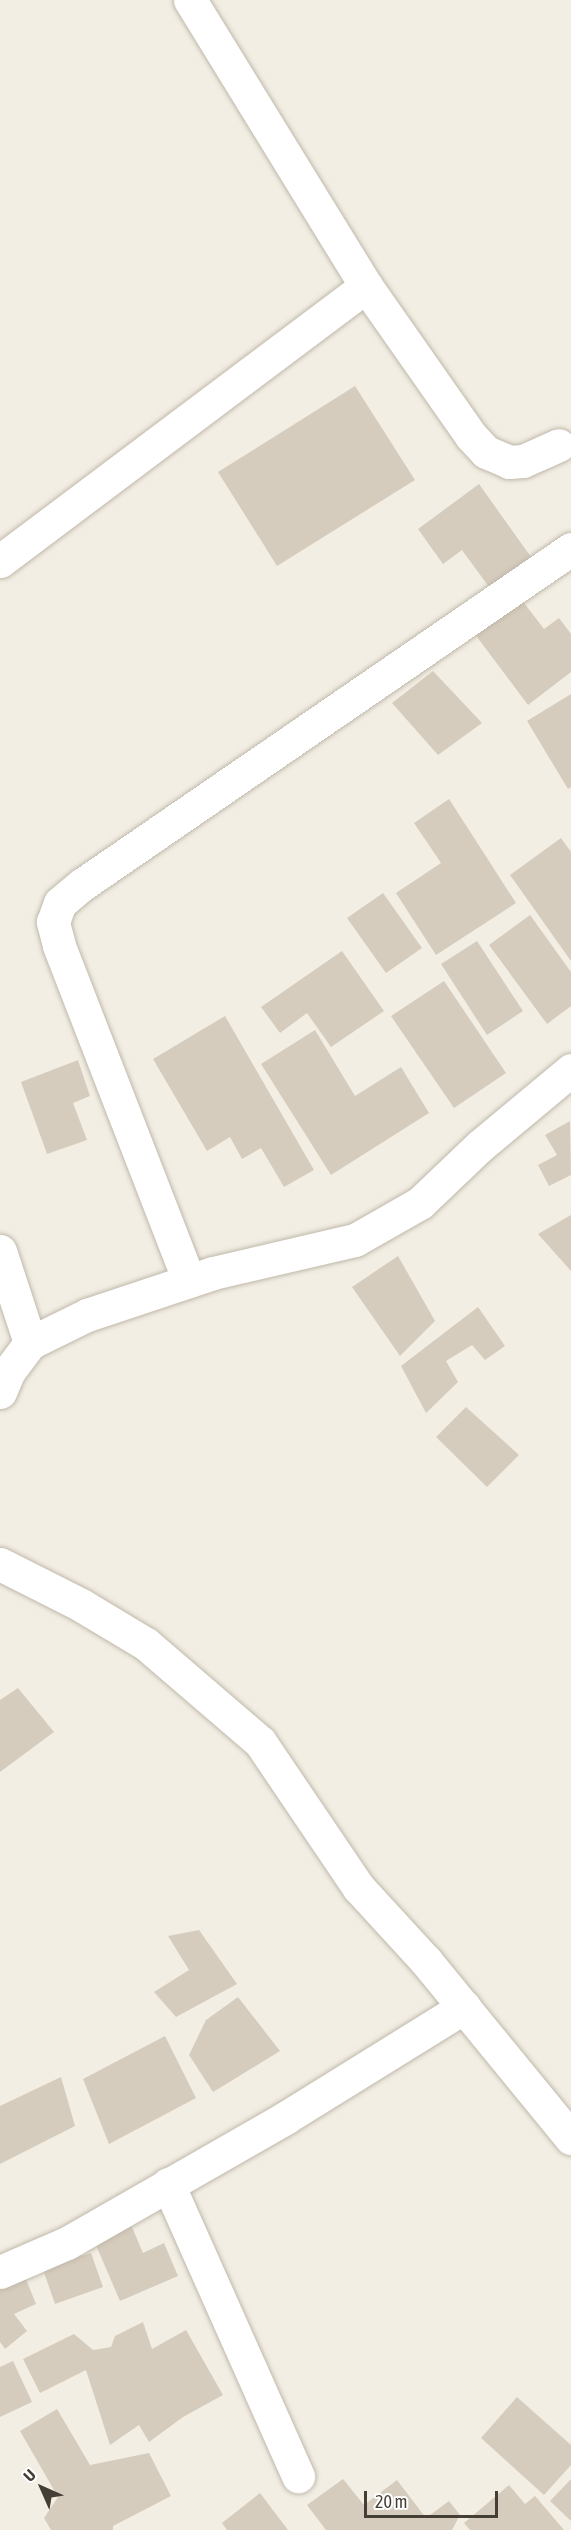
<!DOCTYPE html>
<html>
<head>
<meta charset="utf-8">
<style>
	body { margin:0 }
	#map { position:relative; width:571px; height:2530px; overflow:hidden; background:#f2eee4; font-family:"Asap Condensed",sans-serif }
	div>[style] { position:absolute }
	.building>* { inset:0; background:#d6ccbd }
	.roads { filter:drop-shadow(0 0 2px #c0b8aa) drop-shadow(0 0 2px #c0b8aa) }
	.street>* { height:33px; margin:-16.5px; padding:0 16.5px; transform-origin:16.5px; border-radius:16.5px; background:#fff }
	span { translate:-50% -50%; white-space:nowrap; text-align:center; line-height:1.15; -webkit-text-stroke:4.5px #fff; paint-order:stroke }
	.north { position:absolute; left:12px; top:2458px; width:60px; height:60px; -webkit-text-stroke:4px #fff; paint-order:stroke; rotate:315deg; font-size:16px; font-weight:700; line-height:24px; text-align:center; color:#443e34 }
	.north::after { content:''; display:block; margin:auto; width:21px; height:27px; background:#443e34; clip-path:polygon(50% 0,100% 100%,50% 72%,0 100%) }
	.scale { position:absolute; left:364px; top:2491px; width:134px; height:27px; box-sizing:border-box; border:3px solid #443e34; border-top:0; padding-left:8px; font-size:18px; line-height:21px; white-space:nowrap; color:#443e34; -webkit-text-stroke:4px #fff; paint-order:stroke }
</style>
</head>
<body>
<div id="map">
	<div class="building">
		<i style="clip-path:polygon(355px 386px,415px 480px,277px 566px,218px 472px)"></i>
		<i style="clip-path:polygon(479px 484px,531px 557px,489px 587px,462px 550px,443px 564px,418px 529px)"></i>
		<i style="clip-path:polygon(518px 595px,544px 629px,559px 618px,571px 634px,571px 672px,528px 705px,471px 629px)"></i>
		<i style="clip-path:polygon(433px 671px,482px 723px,438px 755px,392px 703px)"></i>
		<i style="clip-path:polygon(571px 694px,571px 787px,568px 789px,527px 721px)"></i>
		<i style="clip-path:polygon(449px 799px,516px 903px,436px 955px,396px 893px,441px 863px,414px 823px)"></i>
		<i style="clip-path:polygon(561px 838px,571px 852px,571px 961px,510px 875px)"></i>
		<i style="clip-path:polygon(383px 893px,422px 948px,386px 973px,347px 918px)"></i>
		<i style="clip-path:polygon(530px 915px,571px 972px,571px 1006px,547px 1024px,489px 945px)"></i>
		<i style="clip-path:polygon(477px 941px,523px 1011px,487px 1035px,441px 964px)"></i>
		<i style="clip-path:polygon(342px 951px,384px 1011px,331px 1047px,307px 1013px,280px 1033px,261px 1007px)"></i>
		<i style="clip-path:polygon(444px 981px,506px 1073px,454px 1108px,391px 1016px)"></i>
		<i style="clip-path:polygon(225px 1016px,314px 1170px,284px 1187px,261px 1148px,242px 1159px,230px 1137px,207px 1151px,153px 1059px)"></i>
		<i style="clip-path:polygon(315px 1030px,355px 1096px,401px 1067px,429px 1113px,331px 1175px,261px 1064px)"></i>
		<i style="clip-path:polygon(78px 1060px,90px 1096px,73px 1103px,87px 1140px,47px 1154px,21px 1082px)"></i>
		<i style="clip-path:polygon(570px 1121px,571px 1175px,549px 1186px,538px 1165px,557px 1155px,545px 1135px)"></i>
		<i style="clip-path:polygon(571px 1215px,571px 1271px,538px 1234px)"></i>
		<i style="clip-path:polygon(398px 1256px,435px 1321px,400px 1356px,352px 1287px)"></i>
		<i style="clip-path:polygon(478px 1307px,505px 1346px,485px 1360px,472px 1345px,446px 1361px,458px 1382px,426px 1413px,401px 1366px)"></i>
		<i style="clip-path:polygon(466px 1407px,519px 1455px,487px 1487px,436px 1437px)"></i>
		<i style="clip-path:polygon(18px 1688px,54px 1732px,0 1772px,0 1700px)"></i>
		<i style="clip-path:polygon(199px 1930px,237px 1984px,176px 2017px,154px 1992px,189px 1970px,168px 1936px)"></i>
		<i style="clip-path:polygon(238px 1997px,280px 2051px,213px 2092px,189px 2055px,206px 2020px)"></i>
		<i style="clip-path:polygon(165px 2036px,196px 2098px,109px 2144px,83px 2079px)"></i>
		<i style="clip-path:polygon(61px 2077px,75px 2126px,0 2164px,0 2106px)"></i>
		<i style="clip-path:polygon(129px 2220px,143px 2253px,164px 2243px,178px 2276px,120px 2301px,92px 2236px)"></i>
		<i style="clip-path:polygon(79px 2248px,81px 2256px,91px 2253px,103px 2287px,55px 2304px,40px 2261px)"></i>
		<i style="clip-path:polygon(23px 2272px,36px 2304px,14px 2314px,27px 2331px,5px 2349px,0 2342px,0 2282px)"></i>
		<i style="clip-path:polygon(143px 2322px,152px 2349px,186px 2330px,223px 2395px,183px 2417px,149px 2442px,139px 2425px,110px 2445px,86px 2370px,40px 2393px,23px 2359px,74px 2334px,93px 2350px,111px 2347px,115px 2336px)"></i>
		<i style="clip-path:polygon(13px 2361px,32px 2402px,0 2417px,0 2367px)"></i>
		<i style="clip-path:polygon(517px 2397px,571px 2445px,571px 2465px,544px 2495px,481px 2438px)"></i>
		<i style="clip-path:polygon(57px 2409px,90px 2465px,149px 2453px,171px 2496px,113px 2526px,113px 2530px,51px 2530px,44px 2518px,58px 2497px,20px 2431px)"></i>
		<i style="clip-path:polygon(343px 2479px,364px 2505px,397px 2480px,426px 2518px,449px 2501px,460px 2515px,452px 2530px,326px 2530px,307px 2505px)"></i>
		<i style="clip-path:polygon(571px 2479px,571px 2521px,550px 2501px)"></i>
		<i style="clip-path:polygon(509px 2485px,525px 2504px,535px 2496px,564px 2530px,470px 2530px,464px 2523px)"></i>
		<i style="clip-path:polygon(260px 2493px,288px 2530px,227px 2530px,222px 2523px)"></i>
	</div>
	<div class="roads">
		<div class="street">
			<i style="left:190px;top:0;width:336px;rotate:58.4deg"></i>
			<i style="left:366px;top:286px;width:183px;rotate:55deg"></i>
			<i style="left:471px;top:436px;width:22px;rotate:47deg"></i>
			<i style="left:486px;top:452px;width:25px;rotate:23deg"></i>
			<i style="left:509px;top:462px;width:14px;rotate:-4deg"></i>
			<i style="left:523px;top:461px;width:39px;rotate:-24deg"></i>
			<i style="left:0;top:561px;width:458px;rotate:-36.9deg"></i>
			<i style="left:0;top:1251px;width:97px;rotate:71.9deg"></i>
			<i style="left:189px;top:1281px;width:360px;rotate:-111.2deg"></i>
			<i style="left:59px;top:945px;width:24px;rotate:-105deg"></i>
			<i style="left:53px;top:922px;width:20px;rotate:-70deg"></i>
			<i style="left:60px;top:903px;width:30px;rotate:-40deg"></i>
			<i style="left:83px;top:884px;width:592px;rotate:-34.47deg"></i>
			<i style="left:0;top:1392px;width:23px;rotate:-67deg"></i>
			<i style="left:9px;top:1371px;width:35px;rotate:-53deg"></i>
			<i style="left:30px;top:1343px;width:64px;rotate:-26.2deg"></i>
			<i style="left:87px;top:1315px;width:133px;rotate:-18.4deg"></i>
			<i style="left:213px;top:1273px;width:146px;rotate:-13.1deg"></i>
			<i style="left:355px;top:1240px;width:75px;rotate:-29.6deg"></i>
			<i style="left:420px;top:1203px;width:84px;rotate:-43.6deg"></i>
			<i style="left:481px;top:1145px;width:117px;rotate:-39.8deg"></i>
			<i style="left:0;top:1564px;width:91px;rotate:26.8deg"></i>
			<i style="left:81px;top:1605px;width:76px;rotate:31deg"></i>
			<i style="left:146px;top:1644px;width:150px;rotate:40.7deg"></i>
			<i style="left:260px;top:1742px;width:176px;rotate:55.9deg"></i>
			<i style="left:359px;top:1888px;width:99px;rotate:47.5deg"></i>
			<i style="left:426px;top:1961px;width:229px;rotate:50.7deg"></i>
			<i style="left:168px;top:2184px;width:320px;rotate:66deg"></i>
			<i style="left:0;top:2272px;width:73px;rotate:-23.4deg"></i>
			<i style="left:67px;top:2243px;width:251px;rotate:-29.8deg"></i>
			<i style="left:285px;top:2118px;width:211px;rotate:-31.8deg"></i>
		</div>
	</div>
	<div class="north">U</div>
	<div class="scale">20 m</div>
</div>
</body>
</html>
